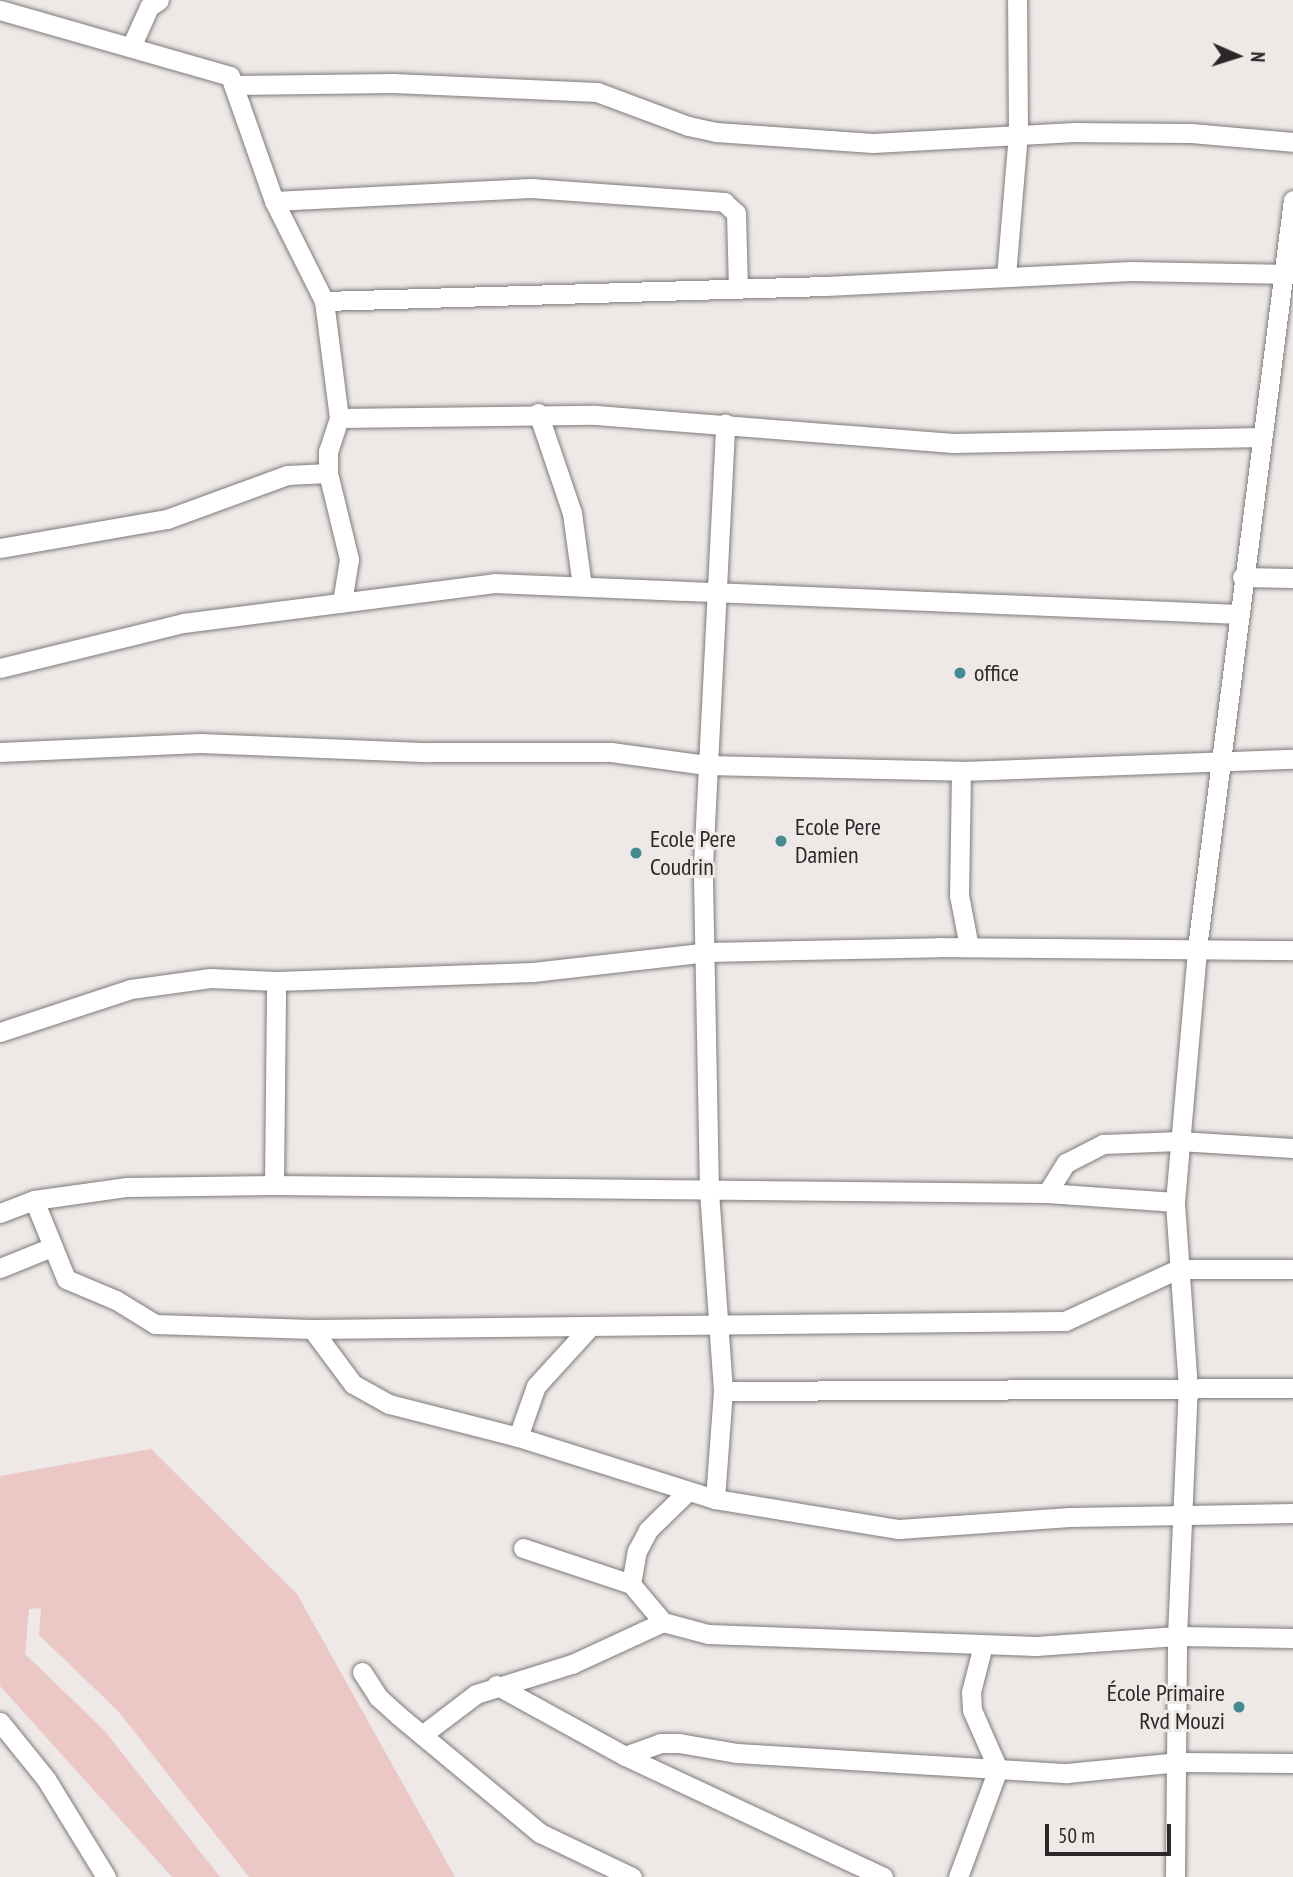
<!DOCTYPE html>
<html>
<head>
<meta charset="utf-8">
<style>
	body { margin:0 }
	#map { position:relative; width:1293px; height:1877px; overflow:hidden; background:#eee8e7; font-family:"PT Sans Narrow",sans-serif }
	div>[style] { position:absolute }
	.green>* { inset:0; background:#ebc7c6 }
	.roads { filter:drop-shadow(0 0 2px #7f7a7a) drop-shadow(0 0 2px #7f7a7a) }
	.minor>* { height:19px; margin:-9.5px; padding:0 9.5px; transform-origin:9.5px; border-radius:9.5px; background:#fff }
	.dots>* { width:19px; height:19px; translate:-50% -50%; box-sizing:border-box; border:4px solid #eee8e7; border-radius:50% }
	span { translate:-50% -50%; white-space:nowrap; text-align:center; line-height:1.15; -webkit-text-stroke:6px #eee8e7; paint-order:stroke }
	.poi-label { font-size:24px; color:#2a2828 }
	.left { translate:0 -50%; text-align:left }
	.right { translate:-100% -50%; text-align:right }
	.north { position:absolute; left:1202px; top:21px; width:70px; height:70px; -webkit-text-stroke:5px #eee8e7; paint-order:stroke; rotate:93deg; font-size:19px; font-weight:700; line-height:28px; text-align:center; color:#2a2828 }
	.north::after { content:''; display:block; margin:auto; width:24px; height:32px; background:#2a2828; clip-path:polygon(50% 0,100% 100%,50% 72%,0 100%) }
	.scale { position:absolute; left:1045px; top:1824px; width:126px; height:32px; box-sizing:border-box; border:4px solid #2a2828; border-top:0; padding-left:9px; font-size:21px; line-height:24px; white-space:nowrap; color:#2a2828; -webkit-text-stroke:5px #eee8e7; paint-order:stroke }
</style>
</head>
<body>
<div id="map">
	<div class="green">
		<i style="clip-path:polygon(151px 1449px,297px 1594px,455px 1877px,249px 1877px,118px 1711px,39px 1635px,41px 1608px,29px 1609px,25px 1654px,104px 1730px,220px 1877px,172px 1877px,0 1686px,0 1476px)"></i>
	</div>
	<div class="roads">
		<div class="minor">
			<i style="left:0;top:10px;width:239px;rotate:16deg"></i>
			<i style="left:230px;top:76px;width:133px;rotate:70.6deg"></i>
			<i style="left:274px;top:201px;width:112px;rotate:63.4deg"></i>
			<i style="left:324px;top:301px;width:118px;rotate:82.7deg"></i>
			<i style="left:339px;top:418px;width:35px;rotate:108deg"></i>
			<i style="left:328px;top:451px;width:22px;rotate:90deg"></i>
			<i style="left:328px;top:473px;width:89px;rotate:76.3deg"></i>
			<i style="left:349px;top:559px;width:44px;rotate:99.2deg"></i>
			<i style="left:131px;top:47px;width:44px;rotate:-65.8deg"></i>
			<i style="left:149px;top:7px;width:12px;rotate:-35deg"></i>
			<i style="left:234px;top:85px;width:159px;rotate:-0.7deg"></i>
			<i style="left:393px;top:83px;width:204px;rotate:2.5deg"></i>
			<i style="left:597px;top:92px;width:97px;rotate:20.5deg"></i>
			<i style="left:688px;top:126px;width:29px;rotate:12deg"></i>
			<i style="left:716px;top:132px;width:157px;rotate:4deg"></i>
			<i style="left:873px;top:143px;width:202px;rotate:-3.1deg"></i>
			<i style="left:1075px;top:132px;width:116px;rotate:0.5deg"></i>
			<i style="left:1191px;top:133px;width:102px;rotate:5deg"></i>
			<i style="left:274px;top:201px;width:257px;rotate:-2.9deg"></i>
			<i style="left:531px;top:188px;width:194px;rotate:4.1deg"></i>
			<i style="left:724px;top:202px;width:16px;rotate:43deg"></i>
			<i style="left:736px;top:213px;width:76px;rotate:88.5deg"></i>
			<i style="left:1006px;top:276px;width:144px;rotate:-85.2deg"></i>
			<i style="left:1018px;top:133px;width:133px;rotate:-90.4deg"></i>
			<i style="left:324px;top:301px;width:502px;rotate:-1.71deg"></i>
			<i style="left:826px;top:286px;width:305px;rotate:-2.8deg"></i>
			<i style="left:1131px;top:271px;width:161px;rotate:1.1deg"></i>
			<i style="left:538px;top:413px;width:106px;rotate:71.2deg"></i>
			<i style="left:572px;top:513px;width:74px;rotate:82.2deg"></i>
			<i style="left:339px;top:418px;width:257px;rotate:-0.7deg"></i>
			<i style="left:596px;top:415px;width:358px;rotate:4.5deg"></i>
			<i style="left:953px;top:443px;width:309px;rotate:-1.1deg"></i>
			<i style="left:0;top:548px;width:169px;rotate:-9.9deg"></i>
			<i style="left:167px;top:519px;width:128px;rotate:-20.1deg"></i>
			<i style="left:287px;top:475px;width:41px;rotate:-2.8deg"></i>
			<i style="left:1242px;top:577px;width:51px;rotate:1.1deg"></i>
			<i style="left:0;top:668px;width:188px;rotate:-13.8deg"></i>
			<i style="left:183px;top:623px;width:314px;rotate:-7.3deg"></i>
			<i style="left:494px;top:583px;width:746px;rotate:2.38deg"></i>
			<i style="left:0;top:752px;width:200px;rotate:-2.6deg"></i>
			<i style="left:200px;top:743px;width:228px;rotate:2.3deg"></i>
			<i style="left:428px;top:752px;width:183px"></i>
			<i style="left:611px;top:752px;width:96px;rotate:7.8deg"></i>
			<i style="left:706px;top:765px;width:255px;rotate:1.3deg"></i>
			<i style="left:961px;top:771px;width:332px;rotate:-2.1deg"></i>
			<i style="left:961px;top:771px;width:124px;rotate:90.9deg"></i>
			<i style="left:959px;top:895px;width:53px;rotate:79.1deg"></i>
			<i style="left:0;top:1032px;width:138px;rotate:-18.2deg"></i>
			<i style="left:131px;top:989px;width:80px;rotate:-7.9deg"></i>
			<i style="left:210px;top:978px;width:66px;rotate:2.6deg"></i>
			<i style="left:276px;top:981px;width:257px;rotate:-2deg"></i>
			<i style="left:533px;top:972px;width:176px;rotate:-6.5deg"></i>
			<i style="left:708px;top:952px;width:231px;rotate:-1.2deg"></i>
			<i style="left:939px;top:947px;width:354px;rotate:0.5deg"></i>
			<i style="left:274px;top:1185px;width:204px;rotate:-89.4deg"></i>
			<i style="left:1047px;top:1193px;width:36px;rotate:-58deg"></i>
			<i style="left:1066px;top:1163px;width:42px;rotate:-27.2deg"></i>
			<i style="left:1103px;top:1144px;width:76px;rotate:-2.3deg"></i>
			<i style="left:1179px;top:1141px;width:114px;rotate:3.5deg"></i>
			<i style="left:34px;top:1200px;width:85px;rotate:67.9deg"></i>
			<i style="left:66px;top:1279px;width:54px;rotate:22.8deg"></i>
			<i style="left:116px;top:1300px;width:46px;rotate:31.6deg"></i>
			<i style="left:155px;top:1324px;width:157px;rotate:1.8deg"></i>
			<i style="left:312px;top:1329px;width:753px;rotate:-0.61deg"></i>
			<i style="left:1065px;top:1321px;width:124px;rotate:-24.7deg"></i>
			<i style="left:1178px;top:1269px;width:115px"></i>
			<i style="left:0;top:1213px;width:36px;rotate:-21deg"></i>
			<i style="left:34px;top:1200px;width:94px;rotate:-8deg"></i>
			<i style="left:127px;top:1187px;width:147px;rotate:-0.8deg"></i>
			<i style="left:274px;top:1185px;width:773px;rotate:0.59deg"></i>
			<i style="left:1047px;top:1193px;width:128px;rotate:4deg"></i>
			<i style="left:0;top:1268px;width:56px;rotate:-22deg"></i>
			<i style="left:312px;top:1329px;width:69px;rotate:53.3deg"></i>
			<i style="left:353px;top:1384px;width:41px;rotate:29.1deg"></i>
			<i style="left:389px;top:1404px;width:133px;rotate:14.3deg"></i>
			<i style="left:518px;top:1437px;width:207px;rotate:17.5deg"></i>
			<i style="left:715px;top:1499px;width:186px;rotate:9.3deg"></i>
			<i style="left:899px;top:1529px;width:171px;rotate:-4deg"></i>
			<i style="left:1070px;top:1517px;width:223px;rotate:-1deg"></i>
			<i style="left:723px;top:1391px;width:570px;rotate:-0.3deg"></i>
			<i style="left:518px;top:1437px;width:54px;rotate:-70.6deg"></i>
			<i style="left:536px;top:1386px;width:79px;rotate:-47.6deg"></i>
			<i style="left:715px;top:1499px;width:108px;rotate:-85.8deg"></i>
			<i style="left:723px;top:1391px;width:200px;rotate:-94deg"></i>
			<i style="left:709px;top:1191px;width:327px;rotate:-91.1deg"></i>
			<i style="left:703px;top:864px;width:441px;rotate:-87.1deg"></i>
			<i style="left:523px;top:1548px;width:114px;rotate:18.4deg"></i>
			<i style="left:631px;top:1584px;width:50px;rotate:49.9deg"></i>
			<i style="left:663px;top:1622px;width:47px;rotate:14.9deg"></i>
			<i style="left:708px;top:1634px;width:328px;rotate:2.1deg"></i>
			<i style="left:1036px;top:1646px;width:141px;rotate:-4.1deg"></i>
			<i style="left:1177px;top:1636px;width:116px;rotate:1deg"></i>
			<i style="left:631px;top:1584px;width:34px;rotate:-80deg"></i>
			<i style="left:637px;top:1551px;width:24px;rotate:-62deg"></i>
			<i style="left:648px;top:1530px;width:56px;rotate:-44.3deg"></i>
			<i style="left:362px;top:1672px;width:30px;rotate:57deg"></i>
			<i style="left:378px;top:1697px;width:28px;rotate:42deg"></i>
			<i style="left:399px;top:1716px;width:183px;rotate:39.7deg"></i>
			<i style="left:540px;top:1833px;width:102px;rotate:25.6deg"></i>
			<i style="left:496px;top:1685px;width:147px;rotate:28.8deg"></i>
			<i style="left:625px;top:1756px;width:285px;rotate:25.1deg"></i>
			<i style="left:0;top:1722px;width:73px;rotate:51.1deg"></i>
			<i style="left:46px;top:1779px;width:115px;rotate:58.5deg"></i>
			<i style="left:422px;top:1735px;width:68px;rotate:-37.2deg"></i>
			<i style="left:476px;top:1694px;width:101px;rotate:-17.4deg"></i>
			<i style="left:572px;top:1664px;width:100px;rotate:-24.8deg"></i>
			<i style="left:625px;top:1756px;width:37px;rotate:-20deg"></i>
			<i style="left:660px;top:1743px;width:19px"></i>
			<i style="left:679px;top:1743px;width:59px;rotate:9.8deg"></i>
			<i style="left:737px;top:1753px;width:331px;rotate:3.5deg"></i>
			<i style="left:1067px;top:1773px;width:113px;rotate:-5.6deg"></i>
			<i style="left:1179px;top:1762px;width:114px;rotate:0.5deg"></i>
			<i style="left:958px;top:1877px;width:115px;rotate:-69.7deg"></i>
			<i style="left:998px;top:1769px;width:64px;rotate:-113.8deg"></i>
			<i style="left:972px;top:1710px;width:18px;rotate:-93deg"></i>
			<i style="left:971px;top:1692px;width:49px;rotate:-75.7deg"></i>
			<i style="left:1175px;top:1877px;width:241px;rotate:-89.5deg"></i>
			<i style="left:1177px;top:1636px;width:247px;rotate:-87.5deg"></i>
			<i style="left:1188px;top:1389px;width:187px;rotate:-94deg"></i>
			<i style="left:1175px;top:1202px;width:255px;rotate:-85deg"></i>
			<i style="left:1197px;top:948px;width:754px;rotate:-82.69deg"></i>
		</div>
	</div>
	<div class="dots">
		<i style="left:960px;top:673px;background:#448b8f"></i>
		<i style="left:781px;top:841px;background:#448b8f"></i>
		<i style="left:636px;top:853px;background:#448b8f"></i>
		<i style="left:1239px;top:1707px;background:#448b8f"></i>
	</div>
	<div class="poi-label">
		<span class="left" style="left:974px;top:673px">office</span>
		<span class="left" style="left:795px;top:841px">Ecole Pere<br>Damien</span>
		<span class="left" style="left:650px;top:853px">Ecole Pere<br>Coudrin</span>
		<span class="right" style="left:1225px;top:1707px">École Primaire<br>Rvd Mouzi</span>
	</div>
	<div class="north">N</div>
	<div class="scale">50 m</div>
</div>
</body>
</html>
